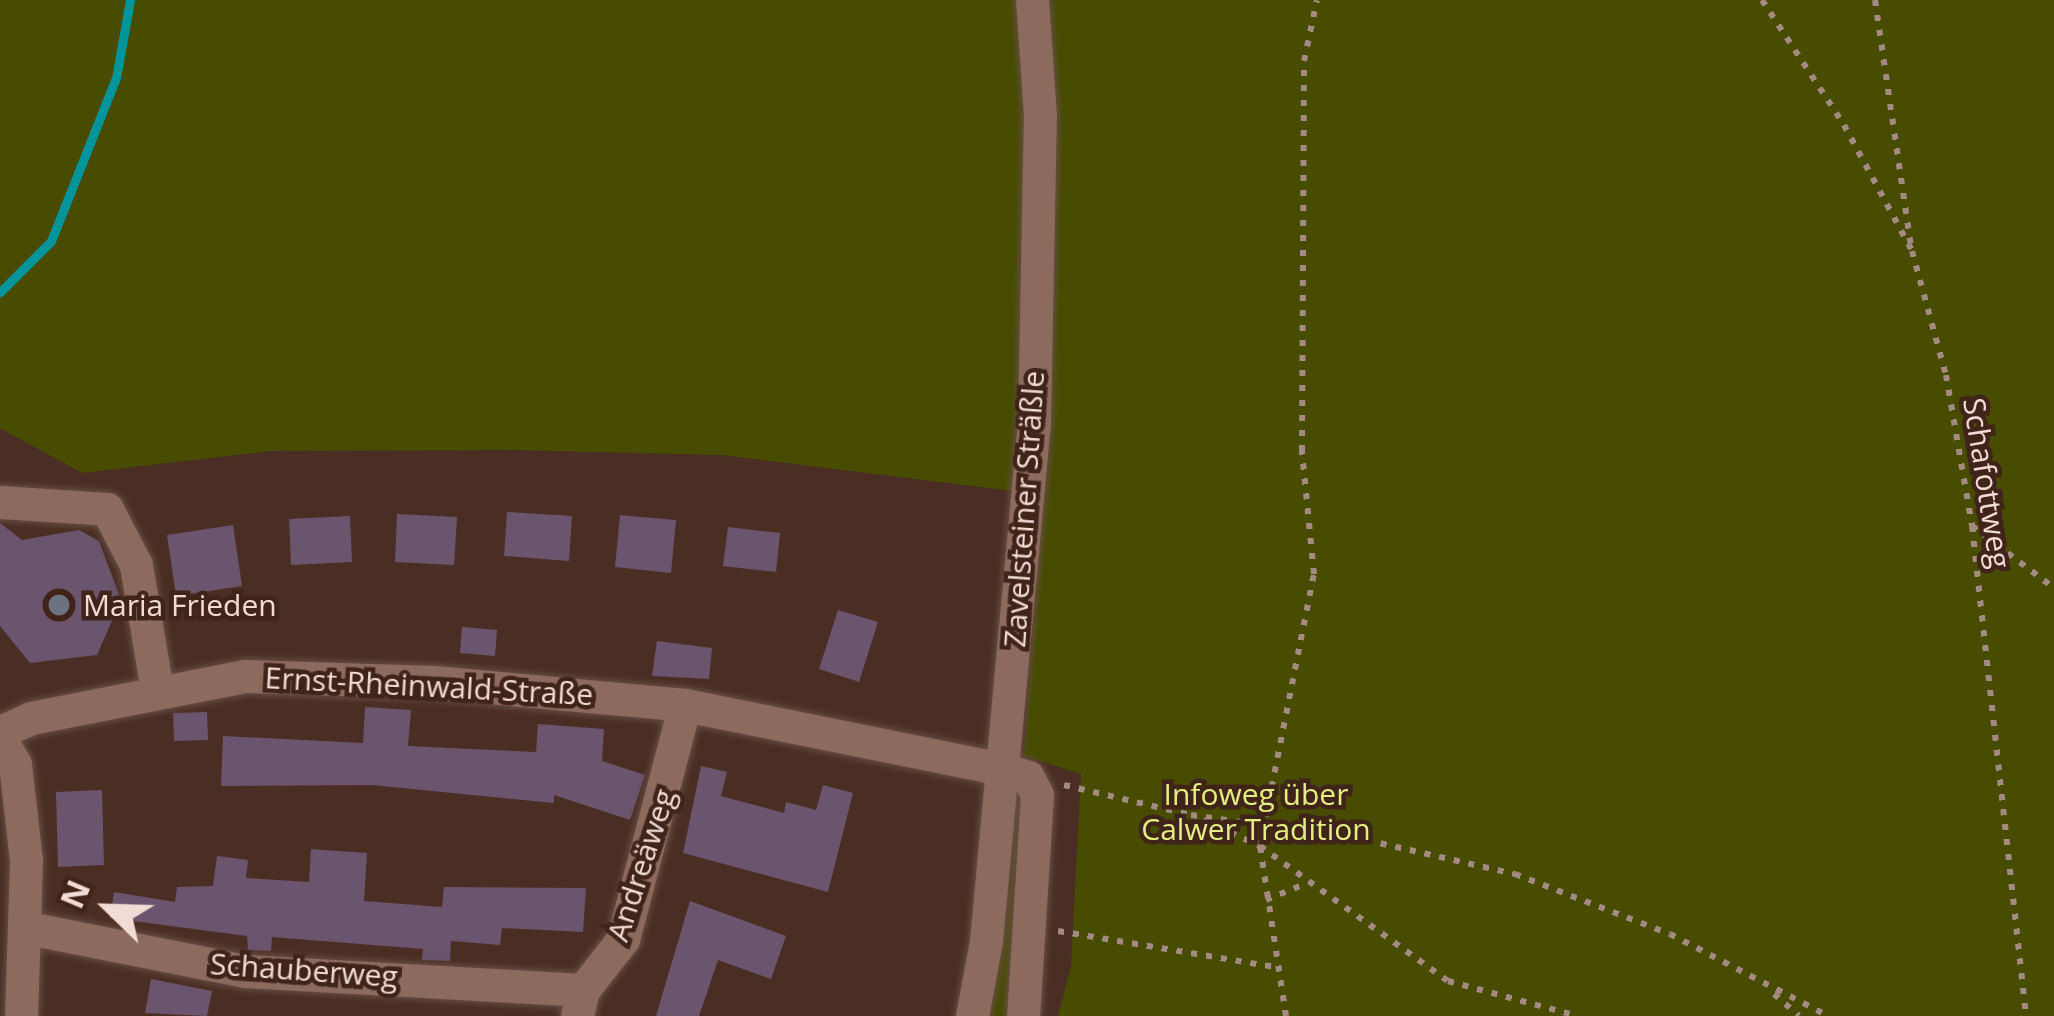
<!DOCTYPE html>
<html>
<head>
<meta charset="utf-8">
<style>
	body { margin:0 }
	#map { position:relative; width:2054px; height:1016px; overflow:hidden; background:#4b2e23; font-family:"Open Sans",sans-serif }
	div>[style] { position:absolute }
	.green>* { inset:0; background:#474c00 }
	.stream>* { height:9px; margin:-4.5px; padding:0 4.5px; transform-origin:4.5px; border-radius:4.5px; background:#00959b }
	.building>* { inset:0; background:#6b546d }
	.path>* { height:6px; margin-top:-3px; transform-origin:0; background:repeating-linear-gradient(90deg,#a38b82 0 6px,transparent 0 15px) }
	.roads { filter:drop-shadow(0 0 3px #664d44) drop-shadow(0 0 3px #664d44) }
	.minor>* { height:33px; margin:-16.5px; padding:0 16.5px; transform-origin:16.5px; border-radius:16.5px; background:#8c6b5e }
	.dots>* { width:33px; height:33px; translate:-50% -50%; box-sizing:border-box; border:6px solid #402419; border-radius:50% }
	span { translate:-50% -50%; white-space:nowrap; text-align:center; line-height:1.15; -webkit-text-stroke:9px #402419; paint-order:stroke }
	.street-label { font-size:30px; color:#f0dcd5 }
	.poi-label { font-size:30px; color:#f0dcd5 }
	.left { translate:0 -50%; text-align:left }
	.park-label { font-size:30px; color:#e3ee81 }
	.north { position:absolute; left:48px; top:848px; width:120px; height:120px; -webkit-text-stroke:9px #402419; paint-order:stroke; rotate:293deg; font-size:33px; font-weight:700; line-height:48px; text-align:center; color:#f0dcd5 }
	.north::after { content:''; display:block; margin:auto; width:42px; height:54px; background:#f0dcd5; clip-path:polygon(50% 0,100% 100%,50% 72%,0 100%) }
</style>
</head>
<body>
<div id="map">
	<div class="green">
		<i style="clip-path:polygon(0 0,2054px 0,2054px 1016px,1058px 1016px,1071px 966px,1081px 774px,1024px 756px,1048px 413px,1025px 293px,1013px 491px,721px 455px,513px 450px,272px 451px,82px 473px,0 428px)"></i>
		<i style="clip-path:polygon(1013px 789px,1025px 792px,1008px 1016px,986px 1016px)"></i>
	</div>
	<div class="stream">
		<i style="left:0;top:292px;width:72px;rotate:-45deg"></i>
		<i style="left:51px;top:241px;width:175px;rotate:-68.3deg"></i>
		<i style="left:116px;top:78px;width:79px;rotate:-79.8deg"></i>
	</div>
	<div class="building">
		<i style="clip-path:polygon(507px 512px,572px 516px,569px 561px,504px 556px)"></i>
		<i style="clip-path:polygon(397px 514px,457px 517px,454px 565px,395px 562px)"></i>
		<i style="clip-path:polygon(620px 515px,676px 520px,671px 573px,615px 567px)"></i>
		<i style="clip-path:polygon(350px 516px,352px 562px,291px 565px,289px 519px)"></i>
		<i style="clip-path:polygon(0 523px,22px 540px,79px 530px,99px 541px,121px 600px,97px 655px,30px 663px,0 626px)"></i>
		<i style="clip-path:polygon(233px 525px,242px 586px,176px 596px,167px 535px)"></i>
		<i style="clip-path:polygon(728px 527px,780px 533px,776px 572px,723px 566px)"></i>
		<i style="clip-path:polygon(838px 610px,878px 622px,859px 682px,819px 669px)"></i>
		<i style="clip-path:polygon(462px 627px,497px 630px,495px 656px,460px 653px)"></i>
		<i style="clip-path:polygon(657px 641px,712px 648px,709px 679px,652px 676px)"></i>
		<i style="clip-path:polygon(365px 707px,411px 710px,408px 746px,536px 752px,538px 724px,604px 729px,602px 761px,645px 775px,630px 820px,554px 795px,554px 803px,372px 785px,221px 786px,223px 736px,363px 743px)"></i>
		<i style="clip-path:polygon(207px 712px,208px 740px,174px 741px,173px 713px)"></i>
		<i style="clip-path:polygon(701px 766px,727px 772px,721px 796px,784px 813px,786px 802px,816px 810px,823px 785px,853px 793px,828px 892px,683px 853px)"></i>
		<i style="clip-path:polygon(102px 790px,104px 865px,58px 867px,56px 792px)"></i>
		<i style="clip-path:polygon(311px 849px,367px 853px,364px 901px,442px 907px,444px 887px,586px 888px,583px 932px,502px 928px,500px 945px,451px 941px,450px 961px,422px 960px,423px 949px,272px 937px,271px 951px,248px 950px,247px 936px,110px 918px,114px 892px,175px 902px,177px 887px,213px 886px,217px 856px,248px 860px,246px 878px,309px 882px)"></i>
		<i style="clip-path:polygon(690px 901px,786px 936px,771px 979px,718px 960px,699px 1016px,656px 1016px)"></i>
		<i style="clip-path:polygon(151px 979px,212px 991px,207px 1016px,145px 1013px)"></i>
	</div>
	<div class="path">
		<i style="left:1762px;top:0;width:149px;rotate:56.7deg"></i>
		<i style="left:1844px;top:125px;width:143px;rotate:61.6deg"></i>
		<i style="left:1912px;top:251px;width:129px;rotate:74.7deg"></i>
		<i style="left:1946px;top:375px;width:153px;rotate:80.2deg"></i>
		<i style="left:1972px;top:526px;width:493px;rotate:83.7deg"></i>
		<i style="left:1875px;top:0;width:249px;rotate:81.7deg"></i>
		<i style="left:1972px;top:526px;width:103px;rotate:37.1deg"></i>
		<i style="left:1064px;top:785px;width:130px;rotate:13.3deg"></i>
		<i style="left:1191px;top:815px;width:177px;rotate:8.1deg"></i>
		<i style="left:1366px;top:840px;width:153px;rotate:12.9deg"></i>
		<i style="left:1515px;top:874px;width:166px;rotate:21.2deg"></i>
		<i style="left:1670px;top:934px;width:178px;rotate:27.4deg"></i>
		<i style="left:1203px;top:820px;width:63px;rotate:24.5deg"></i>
		<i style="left:1260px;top:846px;width:231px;rotate:35.7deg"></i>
		<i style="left:1448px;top:981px;width:135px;rotate:15.1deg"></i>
		<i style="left:1266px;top:900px;width:44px;rotate:-22.5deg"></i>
		<i style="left:1058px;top:931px;width:221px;rotate:9.4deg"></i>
		<i style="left:1774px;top:994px;width:33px;rotate:41deg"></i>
		<i style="left:1286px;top:1016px;width:172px;rotate:-98.7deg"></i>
		<i style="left:1260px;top:846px;width:277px;rotate:-78.8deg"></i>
		<i style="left:1314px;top:574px;width:124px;rotate:-95.6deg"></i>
		<i style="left:1302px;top:451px;width:390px;rotate:-89.7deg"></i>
		<i style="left:1304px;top:61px;width:62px;rotate:-78deg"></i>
	</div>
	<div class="roads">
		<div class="minor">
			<i style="left:0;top:502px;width:107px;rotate:3.7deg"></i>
			<i style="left:107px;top:509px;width:63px;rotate:62.6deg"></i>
			<i style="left:136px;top:565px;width:127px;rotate:80.5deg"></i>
			<i style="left:0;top:732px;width:34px;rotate:-24deg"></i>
			<i style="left:31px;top:718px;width:218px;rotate:-11.1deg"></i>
			<i style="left:245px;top:676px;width:189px;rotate:1.8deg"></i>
			<i style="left:434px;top:682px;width:252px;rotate:5.2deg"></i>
			<i style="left:685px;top:705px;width:323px;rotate:11.4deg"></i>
			<i style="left:1002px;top:769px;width:27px;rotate:17deg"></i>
			<i style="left:1028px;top:777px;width:20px;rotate:63deg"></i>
			<i style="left:1037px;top:795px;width:221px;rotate:93.6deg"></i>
			<i style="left:0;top:739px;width:29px;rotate:59deg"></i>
			<i style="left:15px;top:764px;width:97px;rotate:83.5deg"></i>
			<i style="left:26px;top:860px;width:156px;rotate:91.8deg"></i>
			<i style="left:28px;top:928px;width:221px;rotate:11.2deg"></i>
			<i style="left:245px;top:971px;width:339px;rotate:3.2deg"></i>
			<i style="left:577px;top:1016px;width:27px;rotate:-77deg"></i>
			<i style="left:583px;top:990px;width:65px;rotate:-51.9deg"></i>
			<i style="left:623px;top:939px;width:242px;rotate:-75.2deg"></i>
			<i style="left:972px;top:1016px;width:76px;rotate:-79.4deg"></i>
			<i style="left:986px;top:941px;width:521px;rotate:-84.72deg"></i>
			<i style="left:1034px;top:422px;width:306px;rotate:-88.9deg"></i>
			<i style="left:1040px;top:116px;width:116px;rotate:-93.9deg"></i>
		</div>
	</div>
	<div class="dots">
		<i style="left:59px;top:605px;background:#6b7280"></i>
	</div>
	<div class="street-label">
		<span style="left:1987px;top:483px;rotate:81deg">Schafottweg</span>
		<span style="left:1024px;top:509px;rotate:-86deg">Zavelsteiner Sträßle</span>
		<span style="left:429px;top:686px;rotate:3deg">Ernst-Rheinwald-Straße</span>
		<span style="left:641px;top:865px;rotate:-72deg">Andreäweg</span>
		<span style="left:304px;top:970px;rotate:4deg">Schauberweg</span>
	</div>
	<div class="poi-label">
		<span class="left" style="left:83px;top:605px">Maria Frieden</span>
	</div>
	<div class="park-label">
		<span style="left:1256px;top:811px">Infoweg über<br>Calwer Tradition</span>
	</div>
	<div class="north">N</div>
</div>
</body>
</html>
